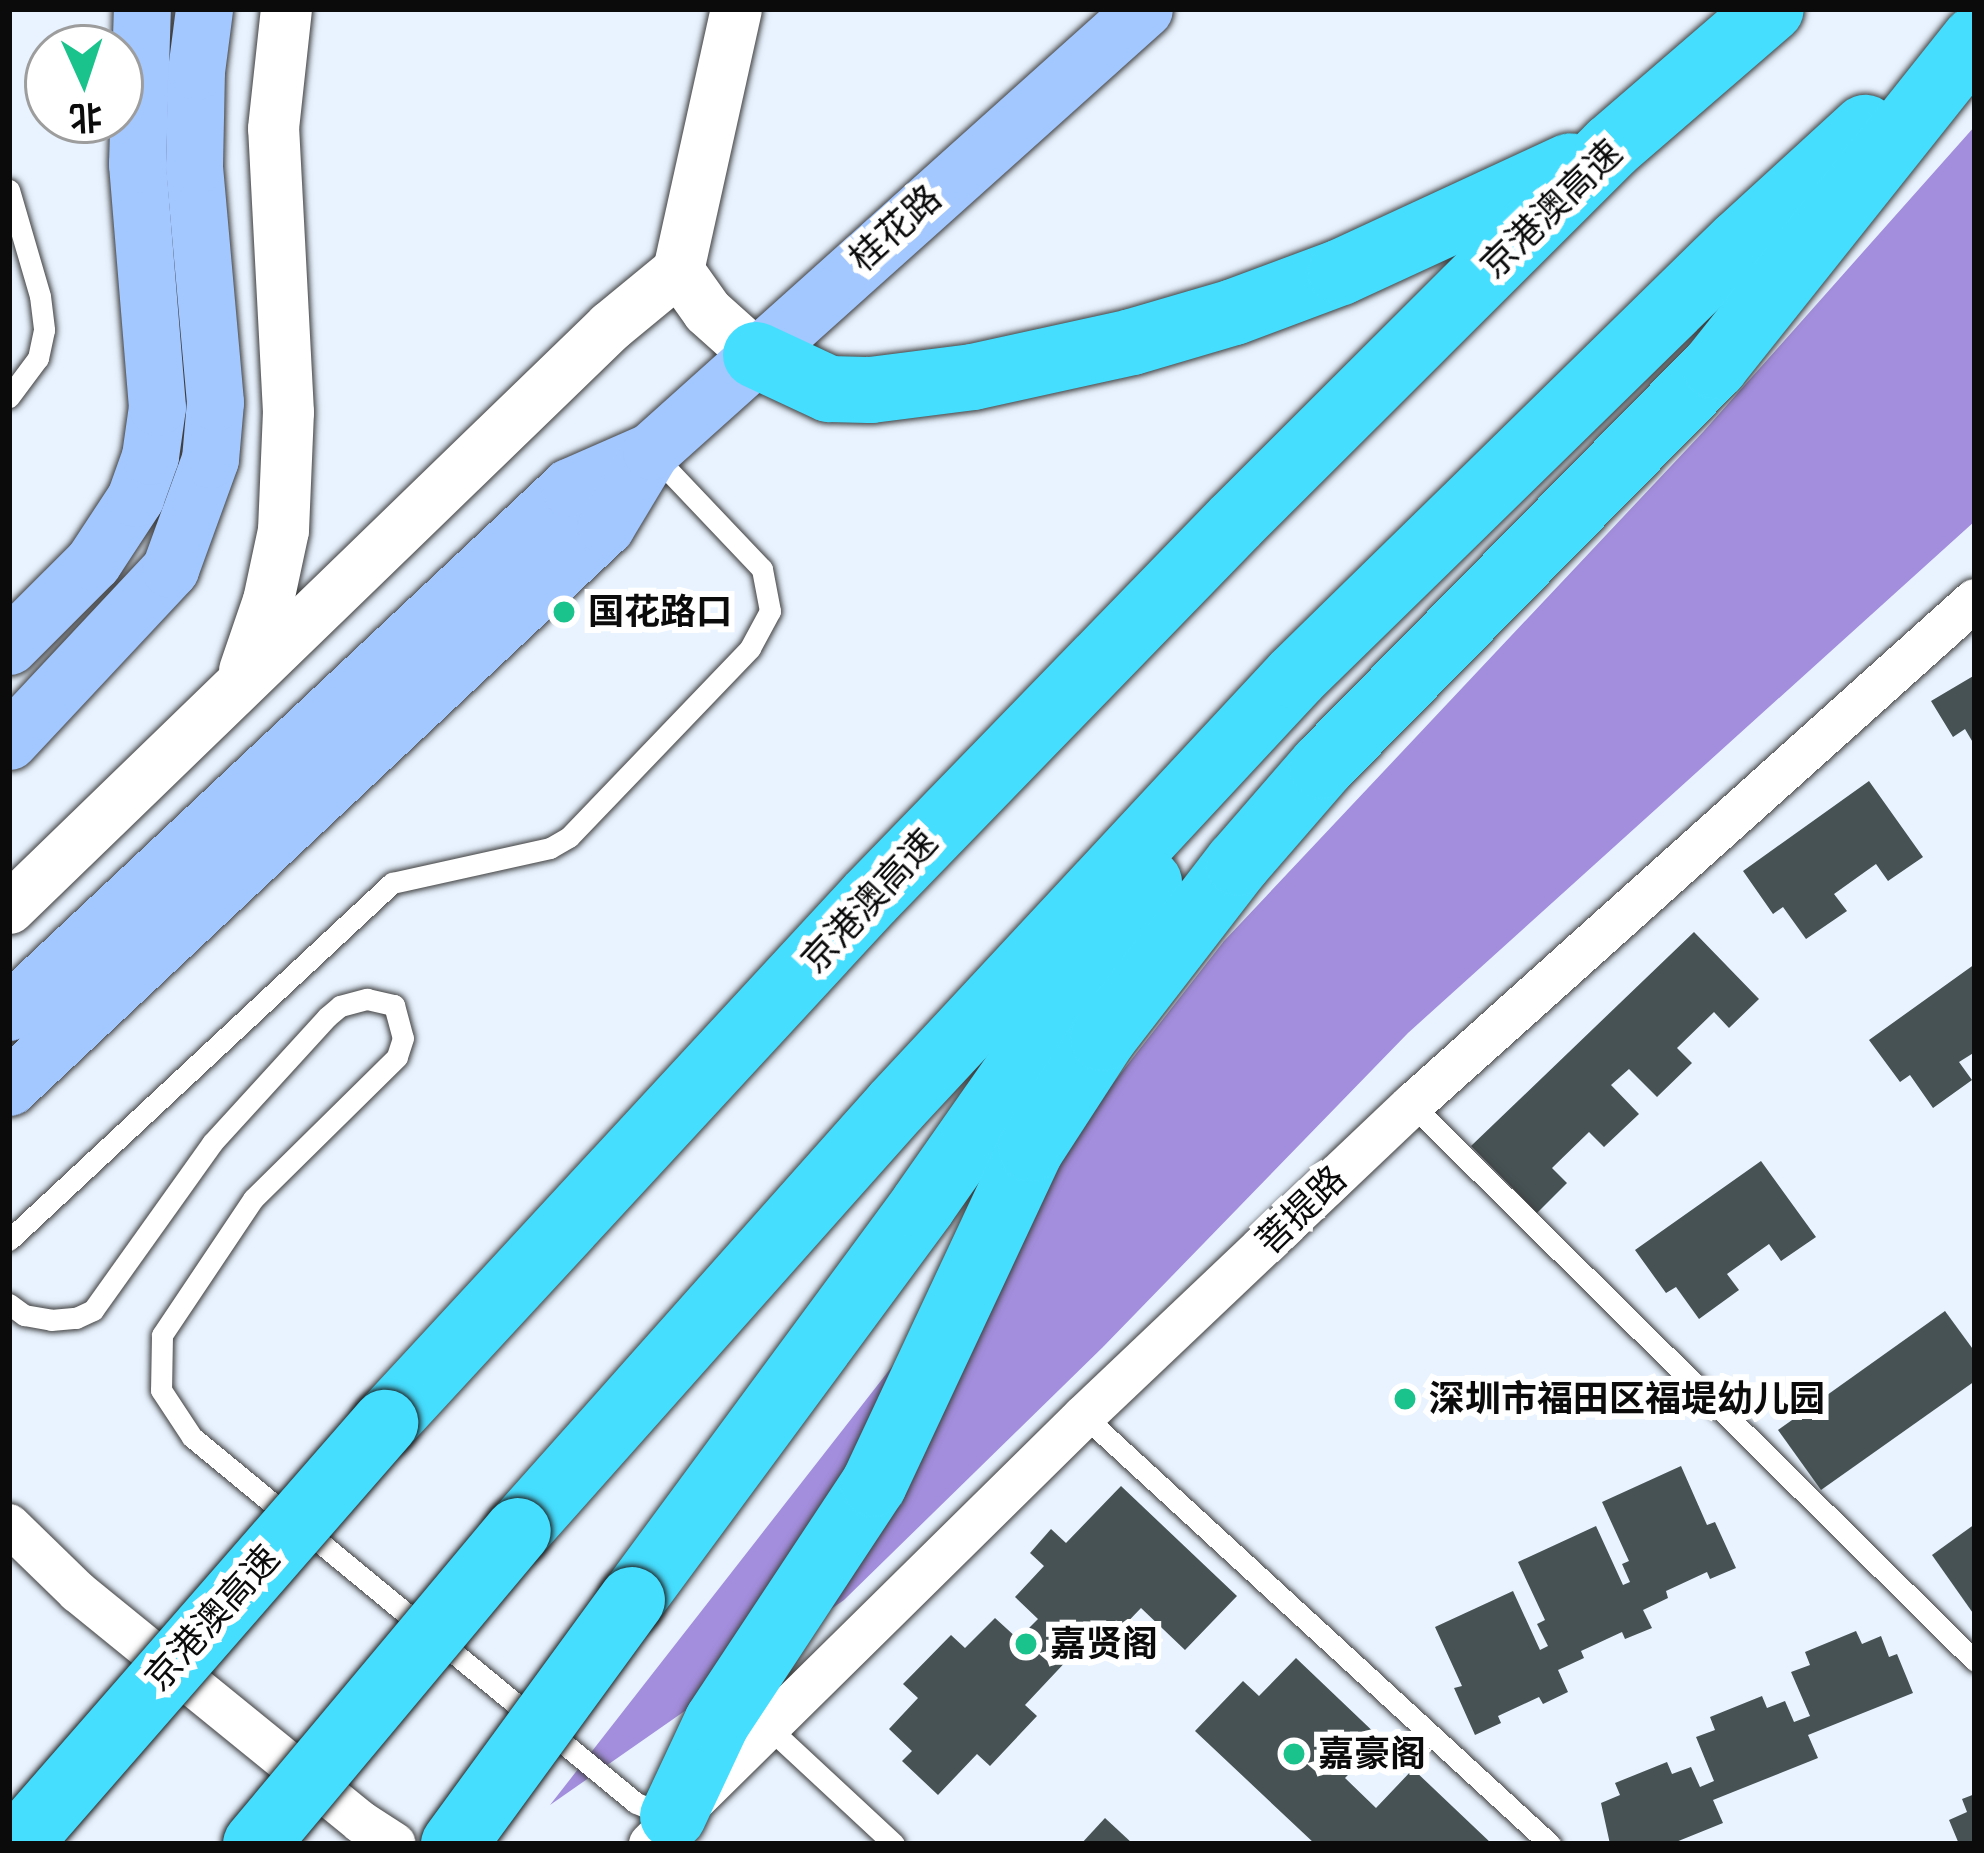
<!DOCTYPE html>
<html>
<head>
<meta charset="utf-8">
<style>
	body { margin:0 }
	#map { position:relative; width:1984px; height:1853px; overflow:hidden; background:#e8f3ff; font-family:"Libre Baskerville","Noto Sans SC",serif }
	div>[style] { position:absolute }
	.forest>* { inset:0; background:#a38edd }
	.building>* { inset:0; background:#465254 }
	.roads { filter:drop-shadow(0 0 3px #3e3e3e) drop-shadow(0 0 3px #3e3e3e) }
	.service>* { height:21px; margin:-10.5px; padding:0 10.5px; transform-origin:10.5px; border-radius:10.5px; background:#fff }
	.minor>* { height:42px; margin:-21px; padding:0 21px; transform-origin:21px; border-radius:21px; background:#fff }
	.tertiary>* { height:51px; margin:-25.5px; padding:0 25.5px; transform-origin:25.5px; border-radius:25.5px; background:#fff }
	.secondary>* { height:57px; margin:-28.5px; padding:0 28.5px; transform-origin:28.5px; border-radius:28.5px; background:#a3c7ff }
	.motorway>* { height:66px; margin:-33px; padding:0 33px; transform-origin:33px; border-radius:33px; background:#46deff }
	.bridges { filter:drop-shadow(0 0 3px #1c1c1c) drop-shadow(0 0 3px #1c1c1c) }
	.motorway-bridge>* { height:66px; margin:-33px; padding:0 33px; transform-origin:33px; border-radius:33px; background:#46deff }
	.dots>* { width:33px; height:33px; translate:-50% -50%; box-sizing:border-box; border:6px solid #fff; border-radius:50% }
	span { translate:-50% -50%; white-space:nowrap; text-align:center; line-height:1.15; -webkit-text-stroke:12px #fff; paint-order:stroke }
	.street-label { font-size:36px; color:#0b0b0b }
	.poi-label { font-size:36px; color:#0b0b0b; font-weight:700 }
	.left { translate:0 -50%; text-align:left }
	.frame { position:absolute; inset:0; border:12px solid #0b0b0b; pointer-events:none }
	.north { position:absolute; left:24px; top:24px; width:120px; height:120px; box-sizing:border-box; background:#fff; border:3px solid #9d9d9d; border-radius:50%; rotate:177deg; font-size:33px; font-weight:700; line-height:48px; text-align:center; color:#0b0b0b }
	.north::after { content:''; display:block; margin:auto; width:42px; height:54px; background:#1ac38c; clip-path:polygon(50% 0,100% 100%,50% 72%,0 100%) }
</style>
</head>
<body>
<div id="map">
	<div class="forest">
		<i style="clip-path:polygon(1975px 126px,1975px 521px,1408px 1033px,1103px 1347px,844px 1600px,550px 1805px,1224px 941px,1703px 432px)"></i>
	</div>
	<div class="building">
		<i style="clip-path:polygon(1975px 675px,1975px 746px,1965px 729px,1953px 737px,1931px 701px)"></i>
		<i style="clip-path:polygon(1869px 781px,1923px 857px,1888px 881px,1876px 864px,1834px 894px,1847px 911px,1806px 939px,1783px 907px,1773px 914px,1743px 871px)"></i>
		<i style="clip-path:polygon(1694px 932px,1759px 999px,1729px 1028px,1714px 1012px,1677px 1048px,1692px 1063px,1657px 1097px,1629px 1069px,1611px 1085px,1639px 1114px,1604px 1147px,1589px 1132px,1552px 1168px,1567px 1183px,1537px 1213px,1471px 1146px)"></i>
		<i style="clip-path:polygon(1975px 964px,1975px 1052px,1959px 1062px,1972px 1080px,1933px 1108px,1910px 1075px,1900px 1082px,1869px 1040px)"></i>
		<i style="clip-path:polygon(1761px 1161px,1816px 1237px,1781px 1261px,1769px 1244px,1727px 1274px,1739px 1290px,1699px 1319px,1676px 1287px,1666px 1293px,1635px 1250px)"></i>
		<i style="clip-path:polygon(1945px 1311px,1975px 1352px,1975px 1381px,1821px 1490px,1778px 1430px)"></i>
		<i style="clip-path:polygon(1681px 1466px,1707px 1525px,1715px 1522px,1736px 1568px,1710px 1579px,1707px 1572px,1666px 1591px,1668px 1598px,1643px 1610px,1652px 1628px,1625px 1639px,1622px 1632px,1581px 1651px,1584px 1658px,1558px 1670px,1568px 1692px,1543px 1704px,1539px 1697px,1498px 1716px,1501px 1723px,1475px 1735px,1454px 1688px,1462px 1686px,1435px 1627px,1513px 1591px,1540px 1650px,1548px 1646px,1537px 1624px,1545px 1620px,1518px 1562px,1596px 1526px,1623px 1585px,1630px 1582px,1622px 1564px,1629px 1561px,1602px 1502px)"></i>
		<i style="clip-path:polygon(1121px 1486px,1237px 1596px,1185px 1650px,1141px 1608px,1116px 1634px,1103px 1622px,1025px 1705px,1037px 1716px,990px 1766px,977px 1754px,938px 1795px,902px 1761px,912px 1751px,889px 1729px,918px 1698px,903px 1684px,951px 1635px,965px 1648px,995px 1618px,1018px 1639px,1038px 1619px,1015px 1597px,1044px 1566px,1030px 1553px,1051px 1529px,1066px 1543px)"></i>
		<i style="clip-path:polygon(1975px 1524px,1975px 1616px,1932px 1555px)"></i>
		<i style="clip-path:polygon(1856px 1631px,1862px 1644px,1881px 1636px,1889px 1657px,1897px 1654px,1913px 1693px,1808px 1735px,1818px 1758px,1713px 1800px,1723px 1823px,1671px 1844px,1610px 1844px,1601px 1803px,1620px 1795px,1615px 1783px,1667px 1762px,1672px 1774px,1691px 1767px,1700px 1787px,1714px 1781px,1696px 1737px,1715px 1730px,1710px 1717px,1762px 1696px,1767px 1708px,1785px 1701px,1794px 1722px,1810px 1716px,1791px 1672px,1810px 1665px,1805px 1652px)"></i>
		<i style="clip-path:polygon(1296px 1658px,1382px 1740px,1345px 1778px,1376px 1808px,1413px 1769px,1492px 1844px,1315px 1844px,1195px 1731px,1243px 1681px,1259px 1696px)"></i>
		<i style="clip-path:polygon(1975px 1794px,1975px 1844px,1959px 1844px,1949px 1820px,1967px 1812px,1962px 1799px)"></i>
		<i style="clip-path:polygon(1105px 1818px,1133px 1844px,1081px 1844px)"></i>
	</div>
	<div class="roads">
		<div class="service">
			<i style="left:9px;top:190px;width:110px;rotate:73.7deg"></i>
			<i style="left:40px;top:296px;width:34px;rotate:83deg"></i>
			<i style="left:44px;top:330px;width:29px;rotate:102deg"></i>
			<i style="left:38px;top:358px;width:49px;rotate:126.6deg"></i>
			<i style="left:1412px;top:1105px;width:791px;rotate:44.64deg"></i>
			<i style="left:9px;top:1240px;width:524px;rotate:-42.99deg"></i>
			<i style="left:392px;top:883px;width:162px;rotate:-12.5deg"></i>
			<i style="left:550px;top:848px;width:22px;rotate:-30deg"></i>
			<i style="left:569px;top:837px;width:262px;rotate:-46.2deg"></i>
			<i style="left:750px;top:648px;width:42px;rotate:-61.6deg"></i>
			<i style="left:770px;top:611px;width:43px;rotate:-100.8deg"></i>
			<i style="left:762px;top:569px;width:161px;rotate:-133.5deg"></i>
			<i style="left:9px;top:1304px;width:19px;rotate:36deg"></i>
			<i style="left:24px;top:1315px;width:27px;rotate:10deg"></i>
			<i style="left:51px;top:1320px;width:25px;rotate:-5deg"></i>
			<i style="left:76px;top:1318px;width:19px;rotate:-25deg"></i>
			<i style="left:93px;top:1310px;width:205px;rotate:-54.5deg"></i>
			<i style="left:212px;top:1143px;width:171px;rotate:-47.6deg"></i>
			<i style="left:327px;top:1017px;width:17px;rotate:-40deg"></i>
			<i style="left:340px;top:1006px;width:28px;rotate:-15deg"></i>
			<i style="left:367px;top:999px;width:28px;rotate:13deg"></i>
			<i style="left:394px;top:1005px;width:34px;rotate:75deg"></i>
			<i style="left:403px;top:1038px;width:20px;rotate:108deg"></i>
			<i style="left:397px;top:1057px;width:202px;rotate:135.4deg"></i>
			<i style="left:253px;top:1199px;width:164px;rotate:123.8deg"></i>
			<i style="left:162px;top:1335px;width:55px;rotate:91deg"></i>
			<i style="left:161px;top:1390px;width:56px;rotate:56.6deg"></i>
			<i style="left:192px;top:1437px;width:575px;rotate:39.5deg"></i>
			<i style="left:636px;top:1803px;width:32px;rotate:22deg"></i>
			<i style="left:1084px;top:1416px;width:633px;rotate:42.57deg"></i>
			<i style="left:767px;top:1726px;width:173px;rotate:42.9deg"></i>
		</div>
		<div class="minor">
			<i style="left:9px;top:1525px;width:96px;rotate:44.2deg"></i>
			<i style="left:78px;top:1592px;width:365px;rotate:39.1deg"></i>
			<i style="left:361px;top:1822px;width:40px;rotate:32.9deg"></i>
			<i style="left:650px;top:1844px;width:610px;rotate:-44.6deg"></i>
			<i style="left:1084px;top:1416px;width:452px;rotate:-43.5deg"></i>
			<i style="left:1412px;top:1105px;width:756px;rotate:-41.89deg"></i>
		</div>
		<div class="tertiary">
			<i style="left:678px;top:270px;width:50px;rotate:54.7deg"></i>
			<i style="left:707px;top:311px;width:66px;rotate:41.9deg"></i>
			<i style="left:244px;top:670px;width:74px;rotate:-71.1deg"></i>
			<i style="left:268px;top:600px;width:72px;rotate:-77.9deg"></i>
			<i style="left:283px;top:530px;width:118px;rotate:-87.6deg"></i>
			<i style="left:288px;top:412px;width:284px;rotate:-93deg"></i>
			<i style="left:273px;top:128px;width:120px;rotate:-83.8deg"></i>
			<i style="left:9px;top:908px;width:837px;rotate:-44.08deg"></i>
			<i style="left:610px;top:326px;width:88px;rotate:-39.5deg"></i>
			<i style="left:678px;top:270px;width:267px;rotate:-77.5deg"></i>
		</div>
		<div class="secondary">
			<i style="left:9px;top:646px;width:119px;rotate:-45deg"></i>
			<i style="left:93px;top:562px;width:77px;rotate:-56.7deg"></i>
			<i style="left:135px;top:498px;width:45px;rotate:-70.3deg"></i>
			<i style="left:150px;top:456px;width:49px;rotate:-81.9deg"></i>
			<i style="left:157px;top:407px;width:244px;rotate:-94.7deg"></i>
			<i style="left:137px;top:164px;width:155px;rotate:-88.2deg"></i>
			<i style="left:9px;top:741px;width:236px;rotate:-46.9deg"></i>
			<i style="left:170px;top:569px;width:117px;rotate:-70deg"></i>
			<i style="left:210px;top:459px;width:57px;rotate:-85deg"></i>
			<i style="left:215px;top:402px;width:237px;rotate:-95.1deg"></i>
			<i style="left:194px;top:166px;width:95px;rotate:-88.8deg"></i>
			<i style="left:196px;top:71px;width:63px;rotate:-82.6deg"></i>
			<i style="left:9px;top:1012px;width:768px;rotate:-43.15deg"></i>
			<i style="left:569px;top:487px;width:90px;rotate:-23.7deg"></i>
			<i style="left:9px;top:1087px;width:819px;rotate:-43.22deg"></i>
			<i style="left:606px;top:526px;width:87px;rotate:-59deg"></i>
			<i style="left:651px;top:451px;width:662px;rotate:-41.88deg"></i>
		</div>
		<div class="motorway">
			<i style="left:756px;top:355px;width:81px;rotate:25deg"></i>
			<i style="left:829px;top:389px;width:42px;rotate:1.4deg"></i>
			<i style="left:871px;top:390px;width:103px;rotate:-7.3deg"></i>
			<i style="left:973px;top:377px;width:163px;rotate:-12.4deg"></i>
			<i style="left:1132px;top:342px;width:106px;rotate:-16.4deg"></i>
			<i style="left:1234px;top:312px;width:114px;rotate:-20.5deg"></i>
			<i style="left:1341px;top:272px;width:252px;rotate:-24.8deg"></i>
			<i style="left:385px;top:1423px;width:715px;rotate:-47.27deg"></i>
			<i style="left:870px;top:898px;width:524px;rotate:-45.85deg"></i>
			<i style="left:1235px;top:522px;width:531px;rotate:-44.92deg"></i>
			<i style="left:1611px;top:147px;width:211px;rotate:-40.8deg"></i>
			<i style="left:518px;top:1531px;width:569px;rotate:-48.35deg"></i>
			<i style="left:896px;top:1106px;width:587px;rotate:-47.07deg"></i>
			<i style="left:1296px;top:676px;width:619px;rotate:-44.35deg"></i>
			<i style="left:1739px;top:243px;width:171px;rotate:-42.4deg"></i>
			<i style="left:632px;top:1600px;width:491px;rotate:-53.6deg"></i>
			<i style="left:923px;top:1205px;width:394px;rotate:-55deg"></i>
			<i style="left:673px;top:1816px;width:104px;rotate:-64.9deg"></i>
			<i style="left:717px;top:1722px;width:285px;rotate:-56.6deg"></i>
			<i style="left:874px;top:1484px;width:370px;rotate:-64.9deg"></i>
			<i style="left:1031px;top:1149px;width:132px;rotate:-57deg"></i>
			<i style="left:1103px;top:1038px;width:221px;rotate:-52.4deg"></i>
			<i style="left:1238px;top:863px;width:128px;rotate:-49.1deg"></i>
			<i style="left:1322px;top:766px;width:561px;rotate:-45.51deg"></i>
			<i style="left:1715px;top:366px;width:418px;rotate:-51.5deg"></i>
		</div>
	</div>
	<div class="bridges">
		<div class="motorway-bridge">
			<i style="left:18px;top:1844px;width:559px;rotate:-48.92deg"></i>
			<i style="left:256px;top:1844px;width:408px;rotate:-50.1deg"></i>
			<i style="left:454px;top:1844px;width:302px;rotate:-53.9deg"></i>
		</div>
	</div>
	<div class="dots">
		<i style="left:564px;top:612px;background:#1ac38c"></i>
		<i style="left:1405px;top:1399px;background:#1ac38c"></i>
		<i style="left:1026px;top:1644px;background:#1ac38c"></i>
		<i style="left:1294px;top:1754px;background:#1ac38c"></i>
	</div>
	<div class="street-label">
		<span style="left:1551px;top:209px;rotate:-44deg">京港澳高速</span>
		<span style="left:895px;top:228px;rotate:-42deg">桂花路</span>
		<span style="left:869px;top:901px;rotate:-47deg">京港澳高速</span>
		<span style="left:1301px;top:1210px;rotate:-44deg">菩提路</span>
		<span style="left:212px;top:1618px;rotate:-48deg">京港澳高速</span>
	</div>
	<div class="poi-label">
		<span class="left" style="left:588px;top:612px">国花路口</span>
		<span class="left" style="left:1429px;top:1399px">深圳市福田区福堤幼儿园</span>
		<span class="left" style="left:1050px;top:1644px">嘉贤阁</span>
		<span class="left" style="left:1318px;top:1754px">嘉豪阁</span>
	</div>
	<div class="frame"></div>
	<div class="north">北</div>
</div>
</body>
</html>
